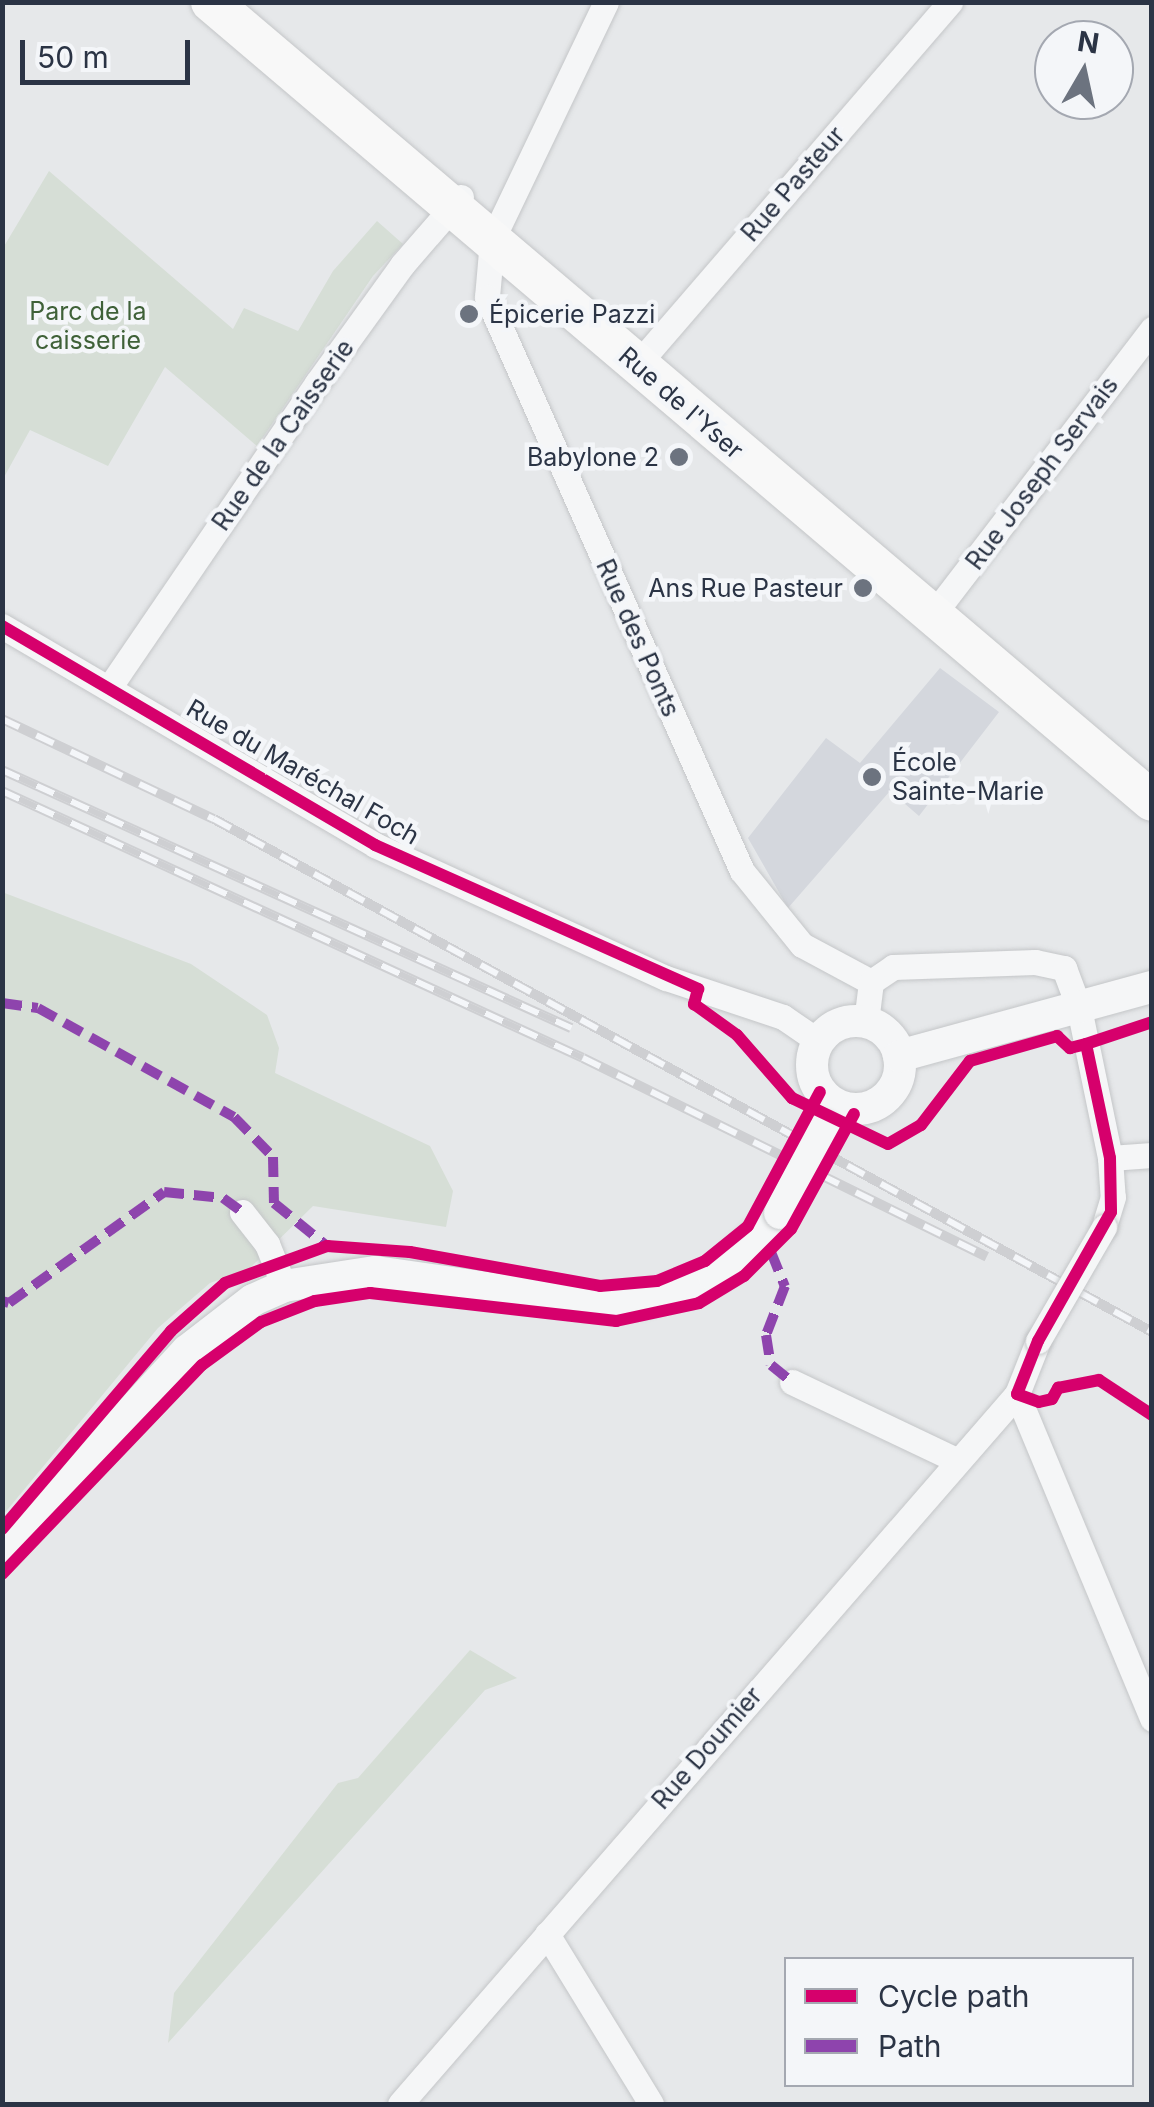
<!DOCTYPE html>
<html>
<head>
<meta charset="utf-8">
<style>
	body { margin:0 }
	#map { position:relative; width:1154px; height:2107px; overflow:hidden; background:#e6e8ea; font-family:Inter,sans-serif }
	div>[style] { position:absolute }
	.built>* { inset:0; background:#d4d7dd }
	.green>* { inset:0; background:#d6ded6 }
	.roads { filter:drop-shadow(0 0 2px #c4c6c8) drop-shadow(0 0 2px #c4c6c8) }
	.minor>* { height:25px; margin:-12.5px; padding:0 12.5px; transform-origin:12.5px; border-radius:12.5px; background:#f5f6f7 }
	.tertiary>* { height:32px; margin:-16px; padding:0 16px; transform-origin:16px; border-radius:16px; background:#f5f6f7 }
	.tertiary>.ring { margin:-16px; padding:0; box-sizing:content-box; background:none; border:32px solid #f5f6f7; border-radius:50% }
	.primary>* { height:40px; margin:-20px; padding:0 20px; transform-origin:20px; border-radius:20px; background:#f8f8f8 }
	.rail>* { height:10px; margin-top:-5px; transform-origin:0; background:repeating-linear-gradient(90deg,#f4f6f9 0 19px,#cecfd2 0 38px); box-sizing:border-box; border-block:2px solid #cecfd2 }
	.bridges { filter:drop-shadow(0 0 2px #c4c6c8) drop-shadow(0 0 2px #c4c6c8) }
	.minor-bridge>* { height:25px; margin:-12.5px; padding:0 12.5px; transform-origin:12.5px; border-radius:12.5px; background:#f5f6f7 }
	.tertiary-bridge>* { height:32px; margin:-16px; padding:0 16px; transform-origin:16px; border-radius:16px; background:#f5f6f7 }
	.quiet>* { height:10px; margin-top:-5px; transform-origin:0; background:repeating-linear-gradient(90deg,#8e44ad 0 20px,transparent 0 30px) }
	.cycleway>* { height:12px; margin:-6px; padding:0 6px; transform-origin:6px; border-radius:6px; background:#d6006c }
	.dots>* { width:28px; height:28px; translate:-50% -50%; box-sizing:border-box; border:5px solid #f4f6f9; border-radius:50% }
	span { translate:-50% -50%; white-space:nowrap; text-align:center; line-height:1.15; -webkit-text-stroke:9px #f4f6f9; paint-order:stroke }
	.street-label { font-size:25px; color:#2b3445 }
	.park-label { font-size:25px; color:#3f6138 }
	.poi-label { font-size:25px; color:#2b3445 }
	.left { translate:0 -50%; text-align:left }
	.right { translate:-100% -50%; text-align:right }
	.frame { position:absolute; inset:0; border:5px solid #2b3445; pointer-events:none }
	.legend { position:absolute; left:784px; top:1957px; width:350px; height:130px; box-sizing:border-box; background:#f4f6f9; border:2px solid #a4a8b1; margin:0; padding:12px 18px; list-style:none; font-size:30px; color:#2b3445 }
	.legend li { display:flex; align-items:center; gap:20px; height:50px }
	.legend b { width:50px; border:2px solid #a4a8b1 }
	.north { position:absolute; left:1034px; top:20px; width:100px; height:100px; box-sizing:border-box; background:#f4f6f9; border:2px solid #a4a8b1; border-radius:50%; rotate:9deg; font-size:28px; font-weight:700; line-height:40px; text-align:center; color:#2b3445 }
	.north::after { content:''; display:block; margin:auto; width:35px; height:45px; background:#6c737f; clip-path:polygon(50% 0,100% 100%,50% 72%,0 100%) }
	.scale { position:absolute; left:20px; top:40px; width:170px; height:45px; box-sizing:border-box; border:5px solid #2b3445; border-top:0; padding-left:12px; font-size:30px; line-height:35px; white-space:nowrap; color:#2b3445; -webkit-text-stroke:8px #f4f6f9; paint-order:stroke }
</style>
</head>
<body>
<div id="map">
	<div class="built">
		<i style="clip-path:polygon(940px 668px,999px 712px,919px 816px,890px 791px,788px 908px,748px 838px,826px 738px,860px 763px)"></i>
	</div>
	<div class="green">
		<i style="clip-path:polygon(49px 171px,233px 329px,244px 308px,298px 331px,333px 271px,377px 221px,403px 244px,373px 276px,257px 446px,165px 367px,108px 466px,30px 430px,3px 479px,3px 248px)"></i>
		<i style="clip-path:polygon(2px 892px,191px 964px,267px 1015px,279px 1048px,275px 1073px,430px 1146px,453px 1191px,446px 1227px,313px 1206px,249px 1269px,210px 1283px,158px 1328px,3px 1515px)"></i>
		<i style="clip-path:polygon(470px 1650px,517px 1678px,485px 1690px,168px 2043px,174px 1993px,338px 1783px,358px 1778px)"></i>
	</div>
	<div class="roads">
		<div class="minor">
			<i style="left:606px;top:2px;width:264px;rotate:115.6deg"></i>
			<i style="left:492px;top:240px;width:57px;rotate:95deg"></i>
			<i style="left:487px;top:297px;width:628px;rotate:66.05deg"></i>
			<i style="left:742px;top:871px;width:95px;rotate:51deg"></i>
			<i style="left:802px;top:945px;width:78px;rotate:28.2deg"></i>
			<i style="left:636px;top:366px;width:481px;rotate:-49.2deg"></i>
			<i style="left:932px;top:616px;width:362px;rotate:-52.5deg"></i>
			<i style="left:2px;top:626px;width:433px;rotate:30.4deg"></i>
			<i style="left:375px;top:845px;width:320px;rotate:24.6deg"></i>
			<i style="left:666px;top:978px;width:123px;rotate:18.4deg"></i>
			<i style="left:783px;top:1017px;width:42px;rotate:34.4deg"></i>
			<i style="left:111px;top:685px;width:366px;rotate:-55.7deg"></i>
			<i style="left:317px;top:383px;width:145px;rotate:-54.2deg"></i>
			<i style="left:402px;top:265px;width:90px;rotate:-49.1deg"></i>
			<i style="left:866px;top:1022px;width:40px;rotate:-82.9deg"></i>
			<i style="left:871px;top:982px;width:27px;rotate:-34deg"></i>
			<i style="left:893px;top:967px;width:142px;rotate:-2deg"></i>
			<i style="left:1035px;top:962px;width:30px;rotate:12deg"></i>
			<i style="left:1064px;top:968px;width:43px;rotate:69.4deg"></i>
			<i style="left:1079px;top:1008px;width:153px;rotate:78.3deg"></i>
			<i style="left:1110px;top:1158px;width:39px;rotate:86deg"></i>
			<i style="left:1113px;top:1197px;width:31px;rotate:107deg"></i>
			<i style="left:1110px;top:1158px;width:42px;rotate:-4.1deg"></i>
			<i style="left:242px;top:1212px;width:41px;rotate:52deg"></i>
			<i style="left:267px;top:1244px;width:45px;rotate:68deg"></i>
			<i style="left:792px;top:1382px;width:182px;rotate:25.4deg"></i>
			<i style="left:1017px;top:1394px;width:352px;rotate:67.4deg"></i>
			<i style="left:547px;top:1934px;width:199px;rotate:58.5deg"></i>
			<i style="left:400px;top:2104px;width:941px;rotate:-49.01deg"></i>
			<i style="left:1017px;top:1394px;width:57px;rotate:-68.4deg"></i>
		</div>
		<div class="tertiary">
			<i class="ring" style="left:812px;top:1021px;width:56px;height:56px"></i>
			<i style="left:899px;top:1056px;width:262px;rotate:-15.3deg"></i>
			<i style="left:2px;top:1552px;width:273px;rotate:-47.4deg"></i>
			<i style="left:187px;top:1351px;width:83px;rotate:-37.7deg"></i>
			<i style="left:253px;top:1300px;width:34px;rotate:-24deg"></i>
			<i style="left:284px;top:1286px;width:93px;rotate:-8.7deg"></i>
			<i style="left:376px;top:1272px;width:210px;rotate:8.2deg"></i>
			<i style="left:584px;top:1302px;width:60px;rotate:-1deg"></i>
			<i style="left:644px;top:1301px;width:74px;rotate:-19.7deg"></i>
			<i style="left:714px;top:1276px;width:91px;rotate:-43.7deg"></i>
		</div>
		<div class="primary">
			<i style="left:211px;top:2px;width:1234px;rotate:40.33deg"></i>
		</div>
	</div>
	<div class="rail">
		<i style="left:2px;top:719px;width:234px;rotate:25.3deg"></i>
		<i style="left:214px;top:819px;width:1069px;rotate:28.67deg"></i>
		<i style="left:2px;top:770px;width:625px;rotate:24.39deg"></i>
		<i style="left:2px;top:791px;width:639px;rotate:24.68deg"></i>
		<i style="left:583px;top:1058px;width:450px;rotate:26.2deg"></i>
	</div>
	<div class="bridges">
		<div class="minor-bridge">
			<i style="left:1038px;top:1341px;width:132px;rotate:-59.9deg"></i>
		</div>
		<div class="tertiary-bridge">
			<i style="left:780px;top:1213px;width:96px;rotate:-62.6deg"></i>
		</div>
	</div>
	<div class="quiet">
		<i style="left:2px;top:1003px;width:36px;rotate:8deg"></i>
		<i style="left:38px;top:1008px;width:224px;rotate:29.1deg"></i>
		<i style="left:234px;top:1117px;width:56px;rotate:45.7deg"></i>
		<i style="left:273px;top:1157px;width:46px;rotate:88.8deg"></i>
		<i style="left:274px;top:1203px;width:68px;rotate:39.1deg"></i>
		<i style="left:771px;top:1252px;width:37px;rotate:68deg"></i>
		<i style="left:785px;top:1286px;width:53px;rotate:111.2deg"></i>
		<i style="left:766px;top:1335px;width:30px;rotate:81deg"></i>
		<i style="left:771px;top:1365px;width:27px;rotate:39deg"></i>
		<i style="left:2px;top:1301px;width:7px;rotate:16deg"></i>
		<i style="left:9px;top:1303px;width:191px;rotate:-35.6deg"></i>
		<i style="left:164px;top:1192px;width:59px;rotate:5.8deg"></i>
		<i style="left:223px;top:1198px;width:24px;rotate:36deg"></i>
	</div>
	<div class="cycleway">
		<i style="left:2px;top:626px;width:433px;rotate:30.4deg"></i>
		<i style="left:375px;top:845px;width:354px;rotate:24deg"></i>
		<i style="left:698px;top:989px;width:16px;rotate:105deg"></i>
		<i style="left:694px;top:1004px;width:53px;rotate:35.8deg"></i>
		<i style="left:737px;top:1035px;width:84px;rotate:48.9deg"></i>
		<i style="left:792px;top:1098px;width:106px;rotate:25.6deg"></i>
		<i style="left:888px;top:1144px;width:38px;rotate:-30deg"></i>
		<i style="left:921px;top:1125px;width:81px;rotate:-52.6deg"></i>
		<i style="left:970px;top:1061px;width:91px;rotate:-16deg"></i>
		<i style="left:1057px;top:1036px;width:18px;rotate:43deg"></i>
		<i style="left:1070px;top:1048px;width:16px;rotate:-14deg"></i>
		<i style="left:1086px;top:1044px;width:70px;rotate:-18.4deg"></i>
		<i style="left:1086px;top:1044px;width:116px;rotate:78.1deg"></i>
		<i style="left:1110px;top:1158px;width:54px;rotate:88.9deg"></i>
		<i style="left:1111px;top:1212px;width:148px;rotate:119.5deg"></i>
		<i style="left:1038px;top:1341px;width:57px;rotate:111.6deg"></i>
		<i style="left:1017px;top:1394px;width:23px;rotate:20deg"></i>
		<i style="left:1039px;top:1402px;width:13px;rotate:-13deg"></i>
		<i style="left:1052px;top:1399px;width:13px;rotate:-61deg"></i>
		<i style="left:1058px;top:1388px;width:42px;rotate:-11deg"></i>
		<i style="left:1099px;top:1380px;width:64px;rotate:33.4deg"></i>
		<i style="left:2px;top:1529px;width:260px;rotate:-49.5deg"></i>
		<i style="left:171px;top:1331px;width:72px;rotate:-41.6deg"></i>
		<i style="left:225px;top:1283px;width:109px;rotate:-19.9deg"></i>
		<i style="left:327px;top:1246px;width:83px;rotate:4.1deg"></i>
		<i style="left:410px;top:1252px;width:193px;rotate:10.1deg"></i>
		<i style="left:600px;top:1286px;width:57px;rotate:-5deg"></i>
		<i style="left:657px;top:1281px;width:52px;rotate:-22.6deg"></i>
		<i style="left:705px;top:1261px;width:55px;rotate:-39.1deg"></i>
		<i style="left:748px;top:1226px;width:152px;rotate:-61.8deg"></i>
		<i style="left:2px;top:1574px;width:289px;rotate:-46.3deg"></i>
		<i style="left:202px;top:1365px;width:73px;rotate:-36.1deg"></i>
		<i style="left:261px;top:1322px;width:58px;rotate:-21.3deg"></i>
		<i style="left:315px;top:1301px;width:56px;rotate:-8.3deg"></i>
		<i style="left:370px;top:1293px;width:248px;rotate:6.5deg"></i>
		<i style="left:616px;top:1321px;width:85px;rotate:-12.2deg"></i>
		<i style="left:699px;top:1303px;width:52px;rotate:-31deg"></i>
		<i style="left:744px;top:1276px;width:66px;rotate:-45deg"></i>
		<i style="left:791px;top:1229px;width:131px;rotate:-61.3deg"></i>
	</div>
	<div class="dots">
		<i style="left:469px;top:314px;background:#6c737f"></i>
		<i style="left:679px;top:457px;background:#6c737f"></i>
		<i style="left:863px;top:588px;background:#6c737f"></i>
		<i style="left:872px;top:777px;background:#6c737f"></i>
	</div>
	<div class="street-label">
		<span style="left:793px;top:184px;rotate:-49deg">Rue Pasteur</span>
		<span style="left:681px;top:403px;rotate:41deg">Rue de l'Yser</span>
		<span style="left:283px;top:435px;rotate:-55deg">Rue de la Caisserie</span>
		<span style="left:1042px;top:473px;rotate:-53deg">Rue Joseph Servais</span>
		<span style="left:638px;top:638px;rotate:66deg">Rue des Ponts</span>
		<span style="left:303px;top:772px;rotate:30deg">Rue du Maréchal Foch</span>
		<span style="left:707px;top:1748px;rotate:-49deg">Rue Doumier</span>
	</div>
	<div class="park-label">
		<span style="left:88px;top:326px">Parc de la<br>caisserie</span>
	</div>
	<div class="poi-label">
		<span class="left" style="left:489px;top:314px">Épicerie Pazzi</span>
		<span class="right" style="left:659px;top:457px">Babylone 2</span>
		<span class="right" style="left:843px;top:588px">Ans Rue Pasteur</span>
		<span class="left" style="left:892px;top:777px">École<br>Sainte-Marie</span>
	</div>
	<div class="frame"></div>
	<ul class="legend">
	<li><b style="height:12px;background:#d6006c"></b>Cycle path</li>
	<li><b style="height:12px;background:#8e44ad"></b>Path</li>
	</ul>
	<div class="north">N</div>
	<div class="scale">50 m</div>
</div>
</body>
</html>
